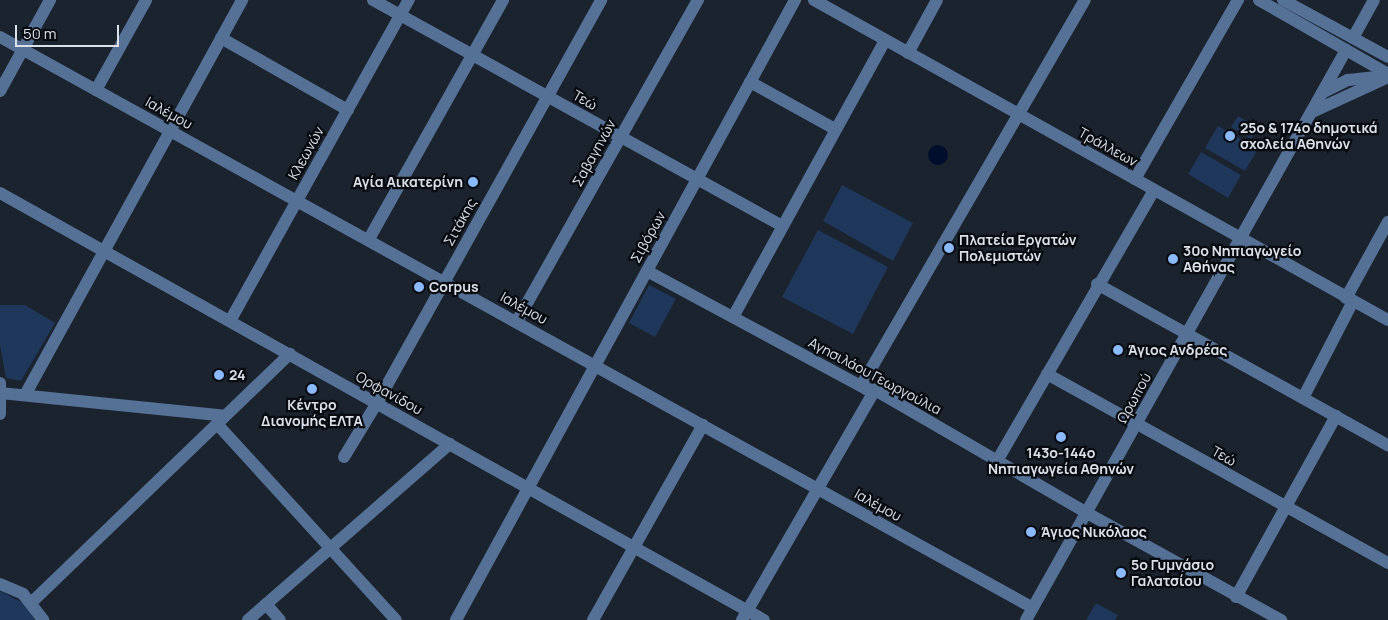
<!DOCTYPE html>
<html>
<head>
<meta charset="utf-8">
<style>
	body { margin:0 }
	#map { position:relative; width:1388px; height:620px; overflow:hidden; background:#1b232e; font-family:Manrope,sans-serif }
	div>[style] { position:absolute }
	.green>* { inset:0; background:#1f375a }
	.water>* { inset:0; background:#000e2e }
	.round { border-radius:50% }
	.minor>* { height:12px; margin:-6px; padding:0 6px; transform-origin:6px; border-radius:6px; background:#567196 }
	.dots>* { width:14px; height:14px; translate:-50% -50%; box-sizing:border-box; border:2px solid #080c11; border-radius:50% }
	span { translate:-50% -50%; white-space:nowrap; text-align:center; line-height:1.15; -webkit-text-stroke:4.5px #080c11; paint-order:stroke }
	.street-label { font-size:14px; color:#dce1e9 }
	.poi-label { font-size:14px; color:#dce1e9; font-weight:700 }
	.left { translate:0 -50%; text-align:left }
	.right { translate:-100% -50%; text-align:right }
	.scale { position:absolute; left:15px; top:25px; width:104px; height:22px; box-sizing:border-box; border:2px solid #dce1e9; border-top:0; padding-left:6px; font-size:15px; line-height:18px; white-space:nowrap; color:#dce1e9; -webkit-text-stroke:4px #080c11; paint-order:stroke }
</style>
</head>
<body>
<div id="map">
	<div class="green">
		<i style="clip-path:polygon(1238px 116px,1258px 128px,1251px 139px,1231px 127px)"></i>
		<i style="clip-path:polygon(1218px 126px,1258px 149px,1245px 171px,1205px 148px)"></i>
		<i style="clip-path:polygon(1201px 152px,1241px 175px,1228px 198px,1188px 174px)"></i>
		<i style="clip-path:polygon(842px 185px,913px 223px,893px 261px,823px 221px)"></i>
		<i style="clip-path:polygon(818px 230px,888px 267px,853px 334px,782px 297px)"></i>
		<i style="clip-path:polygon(649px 285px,676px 299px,655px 337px,629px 323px)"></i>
		<i style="clip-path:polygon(0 305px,25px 305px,55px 323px,21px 381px,6px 378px,0 345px)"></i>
		<i style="clip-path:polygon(0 591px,25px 604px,35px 620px,0 620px)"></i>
		<i style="clip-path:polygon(1096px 603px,1118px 615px,1115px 620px,1086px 620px)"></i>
	</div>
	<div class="water">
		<i class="round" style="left:928px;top:145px;width:20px;height:20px"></i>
	</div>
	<div class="minor">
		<i style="left:373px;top:0;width:467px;rotate:28.9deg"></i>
		<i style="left:814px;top:0;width:657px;rotate:29.14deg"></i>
		<i style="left:1259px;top:0;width:149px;rotate:29.8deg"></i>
		<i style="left:1283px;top:0;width:119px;rotate:28.5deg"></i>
		<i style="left:0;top:37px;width:1180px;rotate:28.93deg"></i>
		<i style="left:221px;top:38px;width:146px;rotate:29.6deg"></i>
		<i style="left:1353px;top:38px;width:43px;rotate:-61.1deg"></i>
		<i style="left:908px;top:53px;width:60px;rotate:-61.3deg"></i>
		<i style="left:750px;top:82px;width:97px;rotate:28.9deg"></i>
		<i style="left:96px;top:90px;width:103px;rotate:-60.9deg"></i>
		<i style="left:0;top:91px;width:104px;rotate:-61.2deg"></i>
		<i style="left:1322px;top:93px;width:29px;rotate:-27deg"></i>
		<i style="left:1348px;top:80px;width:36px;rotate:-6deg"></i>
		<i style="left:1312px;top:112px;width:84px;rotate:-24.7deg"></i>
		<i style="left:1135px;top:179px;width:207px;rotate:-60.1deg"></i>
		<i style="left:0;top:193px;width:875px;rotate:29.2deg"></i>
		<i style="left:369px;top:239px;width:274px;rotate:-60.7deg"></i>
		<i style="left:647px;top:271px;width:249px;rotate:28.3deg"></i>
		<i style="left:866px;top:389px;width:9px;rotate:6deg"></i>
		<i style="left:875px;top:390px;width:245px;rotate:30.1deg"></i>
		<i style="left:1087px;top:513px;width:222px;rotate:28.9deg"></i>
		<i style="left:1097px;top:284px;width:333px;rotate:29deg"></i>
		<i style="left:1346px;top:298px;width:87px;rotate:-61.1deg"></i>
		<i style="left:733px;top:317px;width:316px;rotate:-61.2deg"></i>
		<i style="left:230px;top:321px;width:368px;rotate:-60.9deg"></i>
		<i style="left:517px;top:321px;width:369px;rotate:-60.6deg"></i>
		<i style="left:1047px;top:374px;width:390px;rotate:29deg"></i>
		<i style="left:0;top:383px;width:31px;rotate:90deg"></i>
		<i style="left:861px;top:386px;width:446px;rotate:-59.9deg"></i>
		<i style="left:0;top:393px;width:226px;rotate:5.8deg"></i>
		<i style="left:25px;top:395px;width:451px;rotate:-61.2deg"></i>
		<i style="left:1303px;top:398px;width:109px;rotate:-62.7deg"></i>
		<i style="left:217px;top:424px;width:265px;rotate:47.6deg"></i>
		<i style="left:344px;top:457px;width:63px;rotate:-58.6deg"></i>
		<i style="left:377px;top:403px;width:461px;rotate:-60.9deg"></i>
		<i style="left:997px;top:461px;width:313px;rotate:-59.9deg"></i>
		<i style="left:0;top:584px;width:25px;rotate:23deg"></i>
		<i style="left:23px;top:594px;width:33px;rotate:52deg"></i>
		<i style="left:1236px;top:597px;width:207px;rotate:-61.1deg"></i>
		<i style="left:32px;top:602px;width:358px;rotate:-43.9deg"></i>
		<i style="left:266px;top:604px;width:21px;rotate:49deg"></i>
		<i style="left:248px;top:620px;width:268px;rotate:-41.1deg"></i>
		<i style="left:456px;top:620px;width:707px;rotate:-61.33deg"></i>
		<i style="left:593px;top:620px;width:224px;rotate:-60.6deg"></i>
		<i style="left:742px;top:620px;width:266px;rotate:-60deg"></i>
		<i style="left:1026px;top:620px;width:654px;rotate:-60.69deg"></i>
	</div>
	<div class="dots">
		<i style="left:1230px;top:136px;background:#8bbafc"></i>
		<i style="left:473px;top:182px;background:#8bbafc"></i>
		<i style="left:949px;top:248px;background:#8bbafc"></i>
		<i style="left:1173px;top:259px;background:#8bbafc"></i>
		<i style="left:419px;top:287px;background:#8bbafc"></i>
		<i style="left:1118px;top:350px;background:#8bbafc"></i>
		<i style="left:219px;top:375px;background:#8bbafc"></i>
		<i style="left:312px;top:389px;background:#8bbafc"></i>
		<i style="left:1061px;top:437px;background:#8bbafc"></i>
		<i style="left:1031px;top:532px;background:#8bbafc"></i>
		<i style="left:1121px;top:573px;background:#8bbafc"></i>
	</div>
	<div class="street-label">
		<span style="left:585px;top:100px;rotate:29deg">Τεώ</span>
		<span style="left:169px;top:113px;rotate:29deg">Ιαλέμου</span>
		<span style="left:1108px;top:147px;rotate:29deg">Τράλλεων</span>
		<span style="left:306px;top:153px;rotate:-61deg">Κλεωνών</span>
		<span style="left:594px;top:153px;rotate:-61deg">Σαβαγηνών</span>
		<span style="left:460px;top:222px;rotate:-61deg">Σιτάκης</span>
		<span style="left:648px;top:237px;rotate:-61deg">Σιβόρων</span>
		<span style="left:524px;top:308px;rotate:29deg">Ιαλέμου</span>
		<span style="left:875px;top:376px;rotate:28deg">Αγησιλάου Γεωργούλια</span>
		<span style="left:389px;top:393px;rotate:29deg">Ορφανίδου</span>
		<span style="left:1134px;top:398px;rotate:-61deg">Ωρωπού</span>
		<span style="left:1224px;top:456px;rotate:29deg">Τεώ</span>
		<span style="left:878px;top:505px;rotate:29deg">Ιαλέμου</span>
	</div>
	<div class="poi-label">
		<span class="left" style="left:1240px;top:136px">25ο &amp; 174ο δημοτικά<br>σχολεία Αθηνών</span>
		<span class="right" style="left:463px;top:182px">Αγία Αικατερίνη</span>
		<span class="left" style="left:959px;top:248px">Πλατεία Εργατών<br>Πολεμιστών</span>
		<span class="left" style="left:1183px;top:259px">30ο Νηπιαγωγείο<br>Αθήνας</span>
		<span class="left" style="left:429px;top:287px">Corpus</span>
		<span class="left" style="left:1128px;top:350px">Άγιος Ανδρέας</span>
		<span class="left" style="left:229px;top:375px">24</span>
		<span style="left:312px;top:413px">Κέντρο<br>Διανομής ΕΛΤΑ</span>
		<span style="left:1061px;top:461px">143ο-144ο<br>Νηπιαγωγεία Αθηνών</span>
		<span class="left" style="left:1041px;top:532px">Άγιος Νικόλαος</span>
		<span class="left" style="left:1131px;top:573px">5ο Γυμνάσιο<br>Γαλατσίου</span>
	</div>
	<div class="scale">50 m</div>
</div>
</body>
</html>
